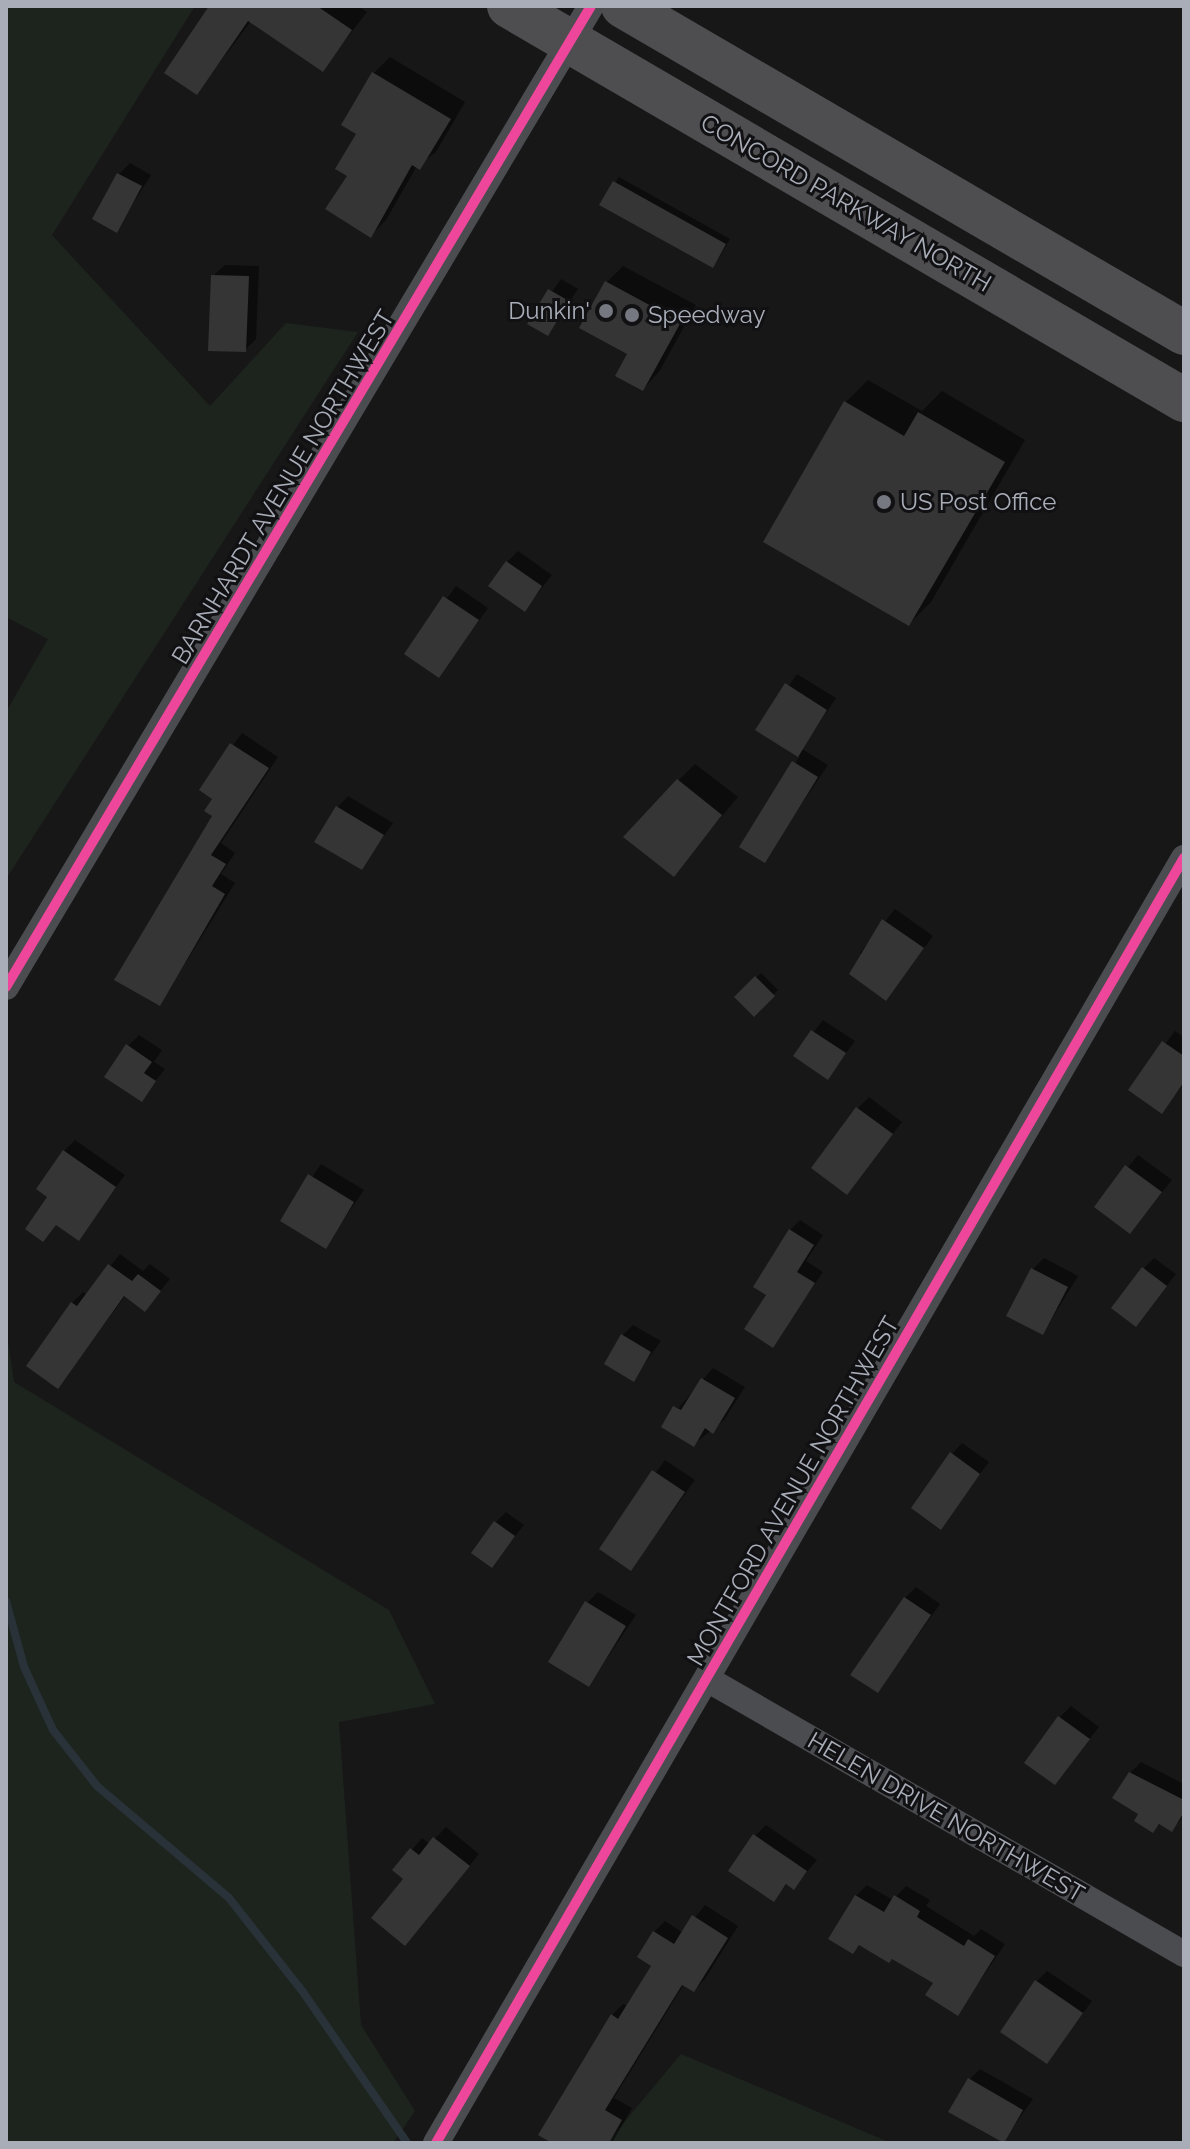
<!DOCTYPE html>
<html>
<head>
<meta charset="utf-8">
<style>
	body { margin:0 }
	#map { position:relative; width:1190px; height:2149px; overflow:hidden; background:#171717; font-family:Raleway,sans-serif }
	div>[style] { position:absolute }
	.green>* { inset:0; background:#1d241e }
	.shadow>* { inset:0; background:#0007 }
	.stream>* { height:8px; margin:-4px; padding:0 4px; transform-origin:4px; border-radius:4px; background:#2a3239 }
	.building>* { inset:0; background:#353536 }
	.street>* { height:26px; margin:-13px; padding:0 13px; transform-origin:13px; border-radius:13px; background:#4b4c50 }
	.highway>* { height:44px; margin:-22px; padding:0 22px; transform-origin:22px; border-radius:22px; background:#4e4e51 }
	.cycleway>* { height:10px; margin:-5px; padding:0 5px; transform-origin:5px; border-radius:5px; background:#ed469a }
	.dots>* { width:22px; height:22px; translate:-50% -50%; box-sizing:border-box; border:4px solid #111113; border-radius:50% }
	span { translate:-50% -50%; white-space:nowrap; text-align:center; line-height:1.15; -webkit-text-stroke:6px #111113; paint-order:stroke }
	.street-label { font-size:24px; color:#a8adb8 }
	.poi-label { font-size:24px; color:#a8adb8 }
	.right { translate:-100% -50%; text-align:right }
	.left { translate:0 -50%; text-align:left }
	.frame { position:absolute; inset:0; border:8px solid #a8adb8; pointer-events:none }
</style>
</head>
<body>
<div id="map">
	<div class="green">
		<i style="clip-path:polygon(6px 6px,195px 6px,52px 235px,210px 406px,286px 323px,358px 332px,6px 879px,6px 712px,48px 639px,6px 617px)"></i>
		<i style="clip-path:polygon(6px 1328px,14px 1382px,389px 1610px,435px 1704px,339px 1722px,361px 2025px,415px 2111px,393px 2143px,6px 2143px)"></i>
		<i style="clip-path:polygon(681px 2054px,891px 2143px,607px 2143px)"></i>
	</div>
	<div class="shadow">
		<i style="clip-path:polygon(211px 6px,358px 6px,367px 12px,323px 69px,251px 21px,197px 93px)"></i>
		<i style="clip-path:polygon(390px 57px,465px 102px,436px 152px,417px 166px,386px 220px,370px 236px,350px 176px,374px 73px)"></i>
		<i style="clip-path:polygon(130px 163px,151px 175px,116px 230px,119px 174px)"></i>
		<i style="clip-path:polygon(619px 177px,730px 239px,717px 261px,712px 266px,602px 204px)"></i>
		<i style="clip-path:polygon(225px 265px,259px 266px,256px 339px,245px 350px,213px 276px)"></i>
		<i style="clip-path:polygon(623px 266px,696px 305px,659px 372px,643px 389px,607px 282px)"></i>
		<i style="clip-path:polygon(561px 279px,578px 289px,547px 333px,530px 323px)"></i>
		<i style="clip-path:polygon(868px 380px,922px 411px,942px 391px,1025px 440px,931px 602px,909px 624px,846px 402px)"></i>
		<i style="clip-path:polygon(518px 551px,552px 575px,525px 609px,507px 562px)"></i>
		<i style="clip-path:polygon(456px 586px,488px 608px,439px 676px,407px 654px)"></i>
		<i style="clip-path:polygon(797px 674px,836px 698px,802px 749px,828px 765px,764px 860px,742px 846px,800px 756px,758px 730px)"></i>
		<i style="clip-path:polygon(242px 733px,278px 757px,221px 843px,235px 853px,221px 874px,235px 883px,160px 1004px,214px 815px,215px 798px,201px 789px)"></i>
		<i style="clip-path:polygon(695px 764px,738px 797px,673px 874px,678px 781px)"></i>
		<i style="clip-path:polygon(348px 796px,393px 823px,361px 868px,338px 807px)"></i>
		<i style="clip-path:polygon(895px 909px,933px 936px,886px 999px,860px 953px)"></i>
		<i style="clip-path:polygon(761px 973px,778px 990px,754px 1014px,737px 997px)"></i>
		<i style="clip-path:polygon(823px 1020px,855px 1041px,828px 1077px,796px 1055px)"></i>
		<i style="clip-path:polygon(1175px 1031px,1184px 1037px,1184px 1084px,1161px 1111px,1131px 1090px)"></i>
		<i style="clip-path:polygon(139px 1035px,162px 1050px,154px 1062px,165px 1069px,141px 1099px,128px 1046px)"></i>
		<i style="clip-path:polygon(869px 1097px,902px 1122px,847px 1193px,858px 1108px)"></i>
		<i style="clip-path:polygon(75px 1140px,125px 1175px,78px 1238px,57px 1224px,43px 1239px,64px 1151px)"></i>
		<i style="clip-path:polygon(1138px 1155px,1172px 1180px,1130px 1232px,1096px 1206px)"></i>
		<i style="clip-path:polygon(321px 1164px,364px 1190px,325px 1246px,283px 1221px)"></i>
		<i style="clip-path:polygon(800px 1220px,823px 1235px,806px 1261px,823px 1272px,773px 1345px,790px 1230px)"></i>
		<i style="clip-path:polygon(120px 1254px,143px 1271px,150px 1264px,170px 1279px,145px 1310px,126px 1295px,58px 1386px,72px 1303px,83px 1292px,87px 1295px)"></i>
		<i style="clip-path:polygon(1044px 1258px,1078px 1276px,1043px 1333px,1033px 1269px)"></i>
		<i style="clip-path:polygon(1154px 1258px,1176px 1274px,1136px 1324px,1143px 1269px)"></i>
		<i style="clip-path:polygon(633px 1325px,661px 1341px,633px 1379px,622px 1336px)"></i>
		<i style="clip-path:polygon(713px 1368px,745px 1387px,724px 1420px,694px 1444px,663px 1426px)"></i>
		<i style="clip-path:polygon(962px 1443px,989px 1462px,940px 1527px,952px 1454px)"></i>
		<i style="clip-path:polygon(665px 1460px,695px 1480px,631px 1569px,601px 1549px)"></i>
		<i style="clip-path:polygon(506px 1512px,524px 1525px,492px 1565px,495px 1523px)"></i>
		<i style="clip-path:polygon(916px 1587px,940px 1604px,878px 1691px,905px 1598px)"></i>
		<i style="clip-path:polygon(598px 1592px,636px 1615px,589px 1685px,587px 1603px)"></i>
		<i style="clip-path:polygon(1071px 1706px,1099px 1727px,1055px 1783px,1060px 1717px)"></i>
		<i style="clip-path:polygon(1141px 1762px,1184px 1784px,1184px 1816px,1172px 1829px,1161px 1823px,1153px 1831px,1141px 1814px,1130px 1773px)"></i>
		<i style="clip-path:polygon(766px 1825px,817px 1860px,794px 1887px,788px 1883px,774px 1900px,755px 1836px)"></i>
		<i style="clip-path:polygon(446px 1827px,479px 1854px,416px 1932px,406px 1879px,395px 1870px,422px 1838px,430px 1844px)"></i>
		<i style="clip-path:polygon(867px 1885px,893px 1900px,906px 1886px,930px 1900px,926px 1906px,974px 1936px,981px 1929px,1005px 1944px,958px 2013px,935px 1982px,893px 1957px,860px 1944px,853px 1952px,856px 1896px)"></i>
		<i style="clip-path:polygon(705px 1905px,738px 1926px,705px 1979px,694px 1990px,684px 1984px,614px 2098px,632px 2108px,612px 2143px,556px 2143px,612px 2015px,623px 2004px,628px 2007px,654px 1965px,654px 1932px,665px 1921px,683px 1933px)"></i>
		<i style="clip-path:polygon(1047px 1971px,1092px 2001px,1047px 2062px,1036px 1982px)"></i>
		<i style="clip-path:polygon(980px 2069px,1033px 2099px,1003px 2141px,969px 2080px)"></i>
	</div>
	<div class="stream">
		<i style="left:6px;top:1601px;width:68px;rotate:74.7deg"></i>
		<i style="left:24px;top:1667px;width:69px;rotate:65.3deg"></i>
		<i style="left:53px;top:1730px;width:71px;rotate:51.8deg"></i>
		<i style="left:97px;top:1786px;width:173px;rotate:40.3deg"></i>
		<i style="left:229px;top:1898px;width:120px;rotate:51.8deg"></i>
		<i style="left:303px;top:1992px;width:183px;rotate:55.4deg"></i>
	</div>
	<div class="building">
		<i style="clip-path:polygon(209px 6px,317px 6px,352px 30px,323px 72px,248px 21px,197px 95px,164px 73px)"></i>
		<i style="clip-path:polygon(372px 72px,451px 119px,420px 170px,412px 165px,371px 238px,325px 209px,347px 176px,335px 169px,356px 134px,341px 125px)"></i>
		<i style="clip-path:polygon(117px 173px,142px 186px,117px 233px,92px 219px)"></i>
		<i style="clip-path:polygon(613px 181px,726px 244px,713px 268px,599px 205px)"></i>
		<i style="clip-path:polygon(211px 275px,249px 276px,246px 352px,208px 351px)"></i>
		<i style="clip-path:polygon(605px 281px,681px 322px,643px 391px,615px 376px,627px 354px,579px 328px)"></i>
		<i style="clip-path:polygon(548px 289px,569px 301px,548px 336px,527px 324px)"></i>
		<i style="clip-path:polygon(844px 401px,904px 436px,918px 412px,1005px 462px,909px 626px,763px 542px)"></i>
		<i style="clip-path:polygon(506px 561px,542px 586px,525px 612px,488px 586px)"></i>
		<i style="clip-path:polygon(443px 596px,479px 620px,439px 678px,404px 654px)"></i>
		<i style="clip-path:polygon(785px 683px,827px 710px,798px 757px,755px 730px)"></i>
		<i style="clip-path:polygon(230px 743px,269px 768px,211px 855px,226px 864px,212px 886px,225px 894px,160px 1006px,114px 980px,212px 816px,204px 811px,212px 799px,199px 790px)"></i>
		<i style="clip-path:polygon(792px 761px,818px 777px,765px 863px,739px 847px)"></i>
		<i style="clip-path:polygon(677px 779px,722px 815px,674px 877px,623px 837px)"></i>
		<i style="clip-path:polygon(336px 806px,384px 835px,362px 870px,314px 842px)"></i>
		<i style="clip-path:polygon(882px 919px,924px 948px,886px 1001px,849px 974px)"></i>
		<i style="clip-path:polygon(755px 976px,775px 996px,754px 1017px,734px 997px)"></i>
		<i style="clip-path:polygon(811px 1030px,846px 1053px,828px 1080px,793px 1056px)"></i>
		<i style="clip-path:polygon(1162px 1041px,1184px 1056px,1184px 1082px,1162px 1114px,1128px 1090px)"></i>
		<i style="clip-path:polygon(126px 1044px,152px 1062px,144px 1073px,156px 1081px,142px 1102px,104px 1077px)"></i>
		<i style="clip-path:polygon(856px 1107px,893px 1134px,847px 1195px,811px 1168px)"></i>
		<i style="clip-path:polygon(63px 1150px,116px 1187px,79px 1241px,56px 1225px,43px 1242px,25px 1229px,47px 1197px,36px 1189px)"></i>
		<i style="clip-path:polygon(1125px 1165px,1162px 1192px,1130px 1234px,1094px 1207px)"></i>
		<i style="clip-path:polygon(308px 1174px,354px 1202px,326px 1249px,280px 1221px)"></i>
		<i style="clip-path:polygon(789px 1229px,814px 1245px,797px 1272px,815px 1283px,773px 1348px,744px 1329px,766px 1295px,753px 1287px)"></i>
		<i style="clip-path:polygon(108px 1264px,132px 1281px,138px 1274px,161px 1291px,145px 1312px,124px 1296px,58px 1389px,26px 1366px,71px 1302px,77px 1306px)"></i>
		<i style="clip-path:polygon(1142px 1267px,1167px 1286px,1136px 1327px,1111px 1308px)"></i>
		<i style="clip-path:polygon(1031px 1268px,1068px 1287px,1043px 1335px,1006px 1316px)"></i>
		<i style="clip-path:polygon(621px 1334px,651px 1352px,634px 1382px,604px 1364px)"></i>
		<i style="clip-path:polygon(701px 1378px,735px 1398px,713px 1434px,705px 1428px,694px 1447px,661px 1427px,673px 1406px,681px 1410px)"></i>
		<i style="clip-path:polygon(950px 1452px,980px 1474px,941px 1530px,911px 1508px)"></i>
		<i style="clip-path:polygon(652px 1470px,685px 1492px,631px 1571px,599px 1549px)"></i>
		<i style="clip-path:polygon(494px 1521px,515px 1536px,492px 1568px,471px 1553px)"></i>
		<i style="clip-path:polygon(904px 1597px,931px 1615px,878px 1693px,850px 1675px)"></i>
		<i style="clip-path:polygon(585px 1601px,626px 1626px,589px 1687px,548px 1662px)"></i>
		<i style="clip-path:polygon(1058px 1716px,1090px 1739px,1055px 1785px,1024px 1763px)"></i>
		<i style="clip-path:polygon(1129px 1772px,1184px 1800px,1184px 1812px,1172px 1832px,1159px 1824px,1153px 1833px,1134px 1821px,1138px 1814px,1112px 1798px)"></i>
		<i style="clip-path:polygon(753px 1834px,807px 1871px,794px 1890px,786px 1884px,774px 1902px,728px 1871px)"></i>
		<i style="clip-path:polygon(433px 1837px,470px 1866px,405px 1946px,371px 1918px,403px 1879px,392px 1870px,410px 1848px,419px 1855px)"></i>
		<i style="clip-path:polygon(855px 1895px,884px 1912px,894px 1895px,920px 1911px,917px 1917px,964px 1946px,968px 1939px,995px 1956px,958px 2016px,925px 1995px,933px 1983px,892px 1959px,889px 1963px,859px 1945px,853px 1954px,828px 1939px)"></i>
		<i style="clip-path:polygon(692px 1915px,728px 1938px,694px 1992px,682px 1985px,605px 2110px,622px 2120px,609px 2143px,552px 2143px,538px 2135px,611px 2014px,618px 2019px,651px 1966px,637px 1957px,653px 1931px,674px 1944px)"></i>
		<i style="clip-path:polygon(1035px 1980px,1083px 2013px,1047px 2064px,1000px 2032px)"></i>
		<i style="clip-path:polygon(968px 2078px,1023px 2110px,1004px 2143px,948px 2112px)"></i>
	</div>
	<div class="street">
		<i style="left:6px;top:987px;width:1142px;rotate:-59.19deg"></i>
		<i style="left:707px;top:1679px;width:551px;rotate:29.96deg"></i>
		<i style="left:436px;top:2143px;width:1487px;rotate:-59.8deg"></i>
	</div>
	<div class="highway">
		<i style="left:509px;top:6px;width:782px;rotate:30.27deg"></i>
		<i style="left:623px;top:6px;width:649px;rotate:30.24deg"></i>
	</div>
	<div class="cycleway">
		<i style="left:6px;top:987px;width:1142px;rotate:-59.19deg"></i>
		<i style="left:436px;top:2143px;width:1487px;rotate:-59.8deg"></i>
	</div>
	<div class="dots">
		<i style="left:606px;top:311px;background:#757880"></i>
		<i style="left:632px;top:315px;background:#757880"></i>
		<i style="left:884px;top:502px;background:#757880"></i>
	</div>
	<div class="street-label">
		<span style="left:846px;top:203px;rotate:30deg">CONCORD PARKWAY NORTH</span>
		<span style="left:283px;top:487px;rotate:-59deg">BARNHARDT AVENUE NORTHWEST</span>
		<span style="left:793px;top:1491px;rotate:-60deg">MONTFORD AVENUE NORTHWEST</span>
		<span style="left:946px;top:1817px;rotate:30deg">HELEN DRIVE NORTHWEST</span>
	</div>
	<div class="poi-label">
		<span class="right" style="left:590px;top:311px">Dunkin'</span>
		<span class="left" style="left:648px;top:315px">Speedway</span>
		<span class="left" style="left:900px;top:502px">US Post Office</span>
	</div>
	<div class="frame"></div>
</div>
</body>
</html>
